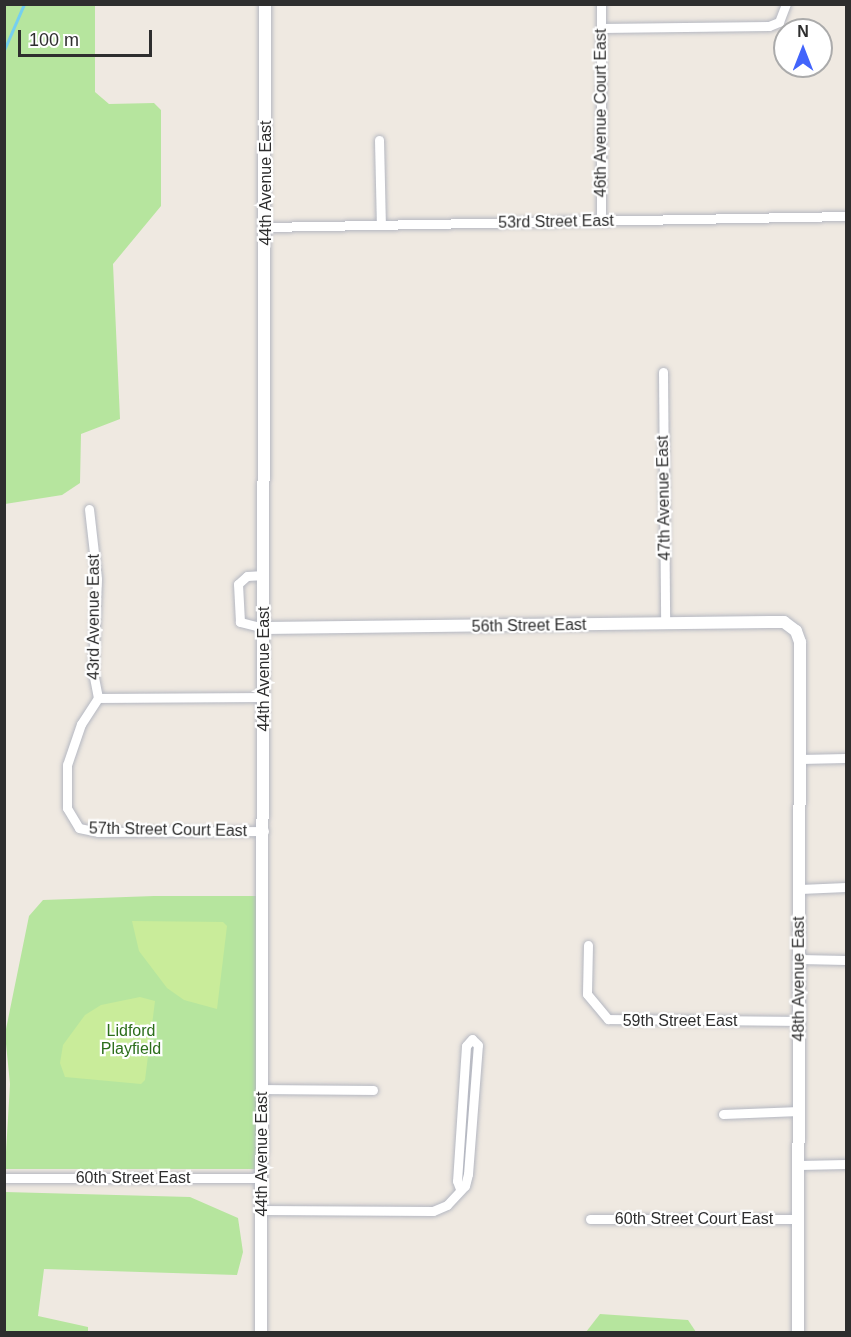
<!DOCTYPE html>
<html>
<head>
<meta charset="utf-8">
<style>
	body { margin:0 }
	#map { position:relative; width:851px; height:1337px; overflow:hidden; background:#efe9e1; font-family:Arial,sans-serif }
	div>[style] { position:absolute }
	.green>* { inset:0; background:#b6e59e }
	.pitch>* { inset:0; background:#c9ec9a }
	.stream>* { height:3px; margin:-1.5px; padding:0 1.5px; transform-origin:1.5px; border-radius:1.5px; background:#75cff0 }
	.roads { filter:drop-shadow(0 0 2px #b4b7c1) drop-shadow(0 0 2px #b4b7c1) }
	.street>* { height:9px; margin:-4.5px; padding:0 4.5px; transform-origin:4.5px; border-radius:4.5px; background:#fff }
	.secondary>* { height:12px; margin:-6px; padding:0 6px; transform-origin:6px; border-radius:6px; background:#fff }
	span { translate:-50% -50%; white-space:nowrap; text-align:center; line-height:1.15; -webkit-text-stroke:4.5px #fff; paint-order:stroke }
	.street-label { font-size:16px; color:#2e2e2e }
	.park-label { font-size:16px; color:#2c6e1b }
	.frame { position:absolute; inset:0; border:6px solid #2e2e2e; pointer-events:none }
	.north { position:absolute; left:773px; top:18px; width:60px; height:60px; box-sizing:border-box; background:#fff; border:2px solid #ababab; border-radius:50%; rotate:0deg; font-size:16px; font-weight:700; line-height:24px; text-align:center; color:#2e2e2e }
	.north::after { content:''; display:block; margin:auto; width:21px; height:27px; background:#4264fb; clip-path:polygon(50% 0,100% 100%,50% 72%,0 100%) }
	.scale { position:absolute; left:18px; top:30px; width:134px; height:27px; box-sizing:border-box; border:3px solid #2e2e2e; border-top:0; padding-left:8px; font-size:18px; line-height:21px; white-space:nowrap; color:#2e2e2e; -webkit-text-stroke:4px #fff; paint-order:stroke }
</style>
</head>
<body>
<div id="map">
	<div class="green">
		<i style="clip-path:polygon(4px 5px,95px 5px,95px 92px,109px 104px,154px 103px,161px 110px,161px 206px,113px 264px,120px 419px,81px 434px,80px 483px,62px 495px,5px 504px)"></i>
		<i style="clip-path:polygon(154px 896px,257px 896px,257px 1169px,5px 1169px,10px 1084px,5px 1034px,29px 916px,43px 900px)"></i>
		<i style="clip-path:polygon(5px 1192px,190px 1197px,238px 1218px,243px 1252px,237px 1275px,44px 1269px,38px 1316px,88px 1327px,88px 1332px,5px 1332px)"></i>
		<i style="clip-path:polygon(600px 1314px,688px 1320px,696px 1332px,586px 1332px)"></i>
	</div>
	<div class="pitch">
		<i style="clip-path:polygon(132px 921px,223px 922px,227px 926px,217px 1009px,184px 1000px,167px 988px,139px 951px)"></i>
		<i style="clip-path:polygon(140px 997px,155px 1001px,145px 1080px,141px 1084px,65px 1077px,60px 1063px,63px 1045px,85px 1015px,101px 1005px)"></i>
	</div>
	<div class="stream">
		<i style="left:4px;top:50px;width:50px;rotate:-66.5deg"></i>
	</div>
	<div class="roads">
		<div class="street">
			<i style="left:601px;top:28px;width:168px;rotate:-0.7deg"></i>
			<i style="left:769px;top:26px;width:11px;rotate:-22deg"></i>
			<i style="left:779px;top:22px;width:19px;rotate:-69deg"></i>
			<i style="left:379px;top:140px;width:85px;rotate:88.7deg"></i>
			<i style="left:601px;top:221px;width:217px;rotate:-90deg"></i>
			<i style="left:265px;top:227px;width:581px;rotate:-1.08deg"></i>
			<i style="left:663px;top:372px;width:252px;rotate:89.5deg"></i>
			<i style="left:89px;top:509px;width:70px;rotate:83.5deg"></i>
			<i style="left:97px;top:579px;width:93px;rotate:92.5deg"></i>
			<i style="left:93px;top:672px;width:26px;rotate:79deg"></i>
			<i style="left:264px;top:628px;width:25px;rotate:-166deg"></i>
			<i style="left:240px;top:622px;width:38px;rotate:-93deg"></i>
			<i style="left:238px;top:584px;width:12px;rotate:-42deg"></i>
			<i style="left:247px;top:576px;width:17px;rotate:-3deg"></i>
			<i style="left:98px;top:698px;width:31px;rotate:123deg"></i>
			<i style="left:81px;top:724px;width:43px;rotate:108.9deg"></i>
			<i style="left:67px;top:765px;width:43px;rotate:90deg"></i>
			<i style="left:67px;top:808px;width:23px;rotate:59deg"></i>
			<i style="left:79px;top:828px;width:19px;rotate:12deg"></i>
			<i style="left:98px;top:832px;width:166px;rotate:-0.3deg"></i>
			<i style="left:98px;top:698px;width:166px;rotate:-0.3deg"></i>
			<i style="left:800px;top:759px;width:46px;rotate:-1.2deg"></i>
			<i style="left:800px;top:889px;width:46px;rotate:-2.5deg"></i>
			<i style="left:588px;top:945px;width:49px;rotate:91.2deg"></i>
			<i style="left:587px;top:994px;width:33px;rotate:50deg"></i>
			<i style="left:608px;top:1019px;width:191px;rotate:0.6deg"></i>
			<i style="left:799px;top:959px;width:47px;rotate:1.2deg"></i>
			<i style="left:262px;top:1089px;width:111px;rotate:0.5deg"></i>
			<i style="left:723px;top:1114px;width:76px;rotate:-2.3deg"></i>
			<i style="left:799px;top:1165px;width:47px;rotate:-1.2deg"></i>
			<i style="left:4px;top:1178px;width:258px"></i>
			<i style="left:262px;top:1210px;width:171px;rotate:0.3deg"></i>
			<i style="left:433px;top:1211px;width:15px;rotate:-23deg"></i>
			<i style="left:447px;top:1205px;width:26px;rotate:-47deg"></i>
			<i style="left:465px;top:1186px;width:12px;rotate:-76deg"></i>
			<i style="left:468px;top:1174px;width:129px;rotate:-85.6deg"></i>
			<i style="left:478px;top:1045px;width:8px;rotate:-135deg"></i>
			<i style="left:472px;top:1039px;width:9px;rotate:131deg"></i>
			<i style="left:466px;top:1046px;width:135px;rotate:93.8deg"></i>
			<i style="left:457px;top:1181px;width:9px;rotate:69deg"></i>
			<i style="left:590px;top:1219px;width:208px"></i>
		</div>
		<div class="secondary">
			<i style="left:264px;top:628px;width:509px;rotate:-0.68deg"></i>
			<i style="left:773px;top:622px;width:11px"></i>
			<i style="left:784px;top:622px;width:15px;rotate:37deg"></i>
			<i style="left:796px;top:631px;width:12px;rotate:70deg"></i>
			<i style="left:800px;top:642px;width:690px;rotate:90.17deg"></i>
			<i style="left:261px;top:1332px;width:1328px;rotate:-89.83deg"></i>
		</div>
	</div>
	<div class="street-label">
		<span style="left:601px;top:113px;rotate:-90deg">46th Avenue Court East</span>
		<span style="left:266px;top:183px;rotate:-90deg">44th Avenue East</span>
		<span style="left:556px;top:222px;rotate:-1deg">53rd Street East</span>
		<span style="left:664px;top:498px;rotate:-91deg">47th Avenue East</span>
		<span style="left:94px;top:617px;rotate:-90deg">43rd Avenue East</span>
		<span style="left:529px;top:626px;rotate:-1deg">56th Street East</span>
		<span style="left:264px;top:669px;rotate:-90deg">44th Avenue East</span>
		<span style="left:168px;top:830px;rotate:1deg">57th Street Court East</span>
		<span style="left:799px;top:979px;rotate:-90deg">48th Avenue East</span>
		<span style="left:680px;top:1021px">59th Street East</span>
		<span style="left:262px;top:1154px;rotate:-90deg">44th Avenue East</span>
		<span style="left:133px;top:1178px">60th Street East</span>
		<span style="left:694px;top:1219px">60th Street Court East</span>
	</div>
	<div class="park-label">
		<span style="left:131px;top:1040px">Lidford<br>Playfield</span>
	</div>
	<div class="frame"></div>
	<div class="north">N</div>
	<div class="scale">100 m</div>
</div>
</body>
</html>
